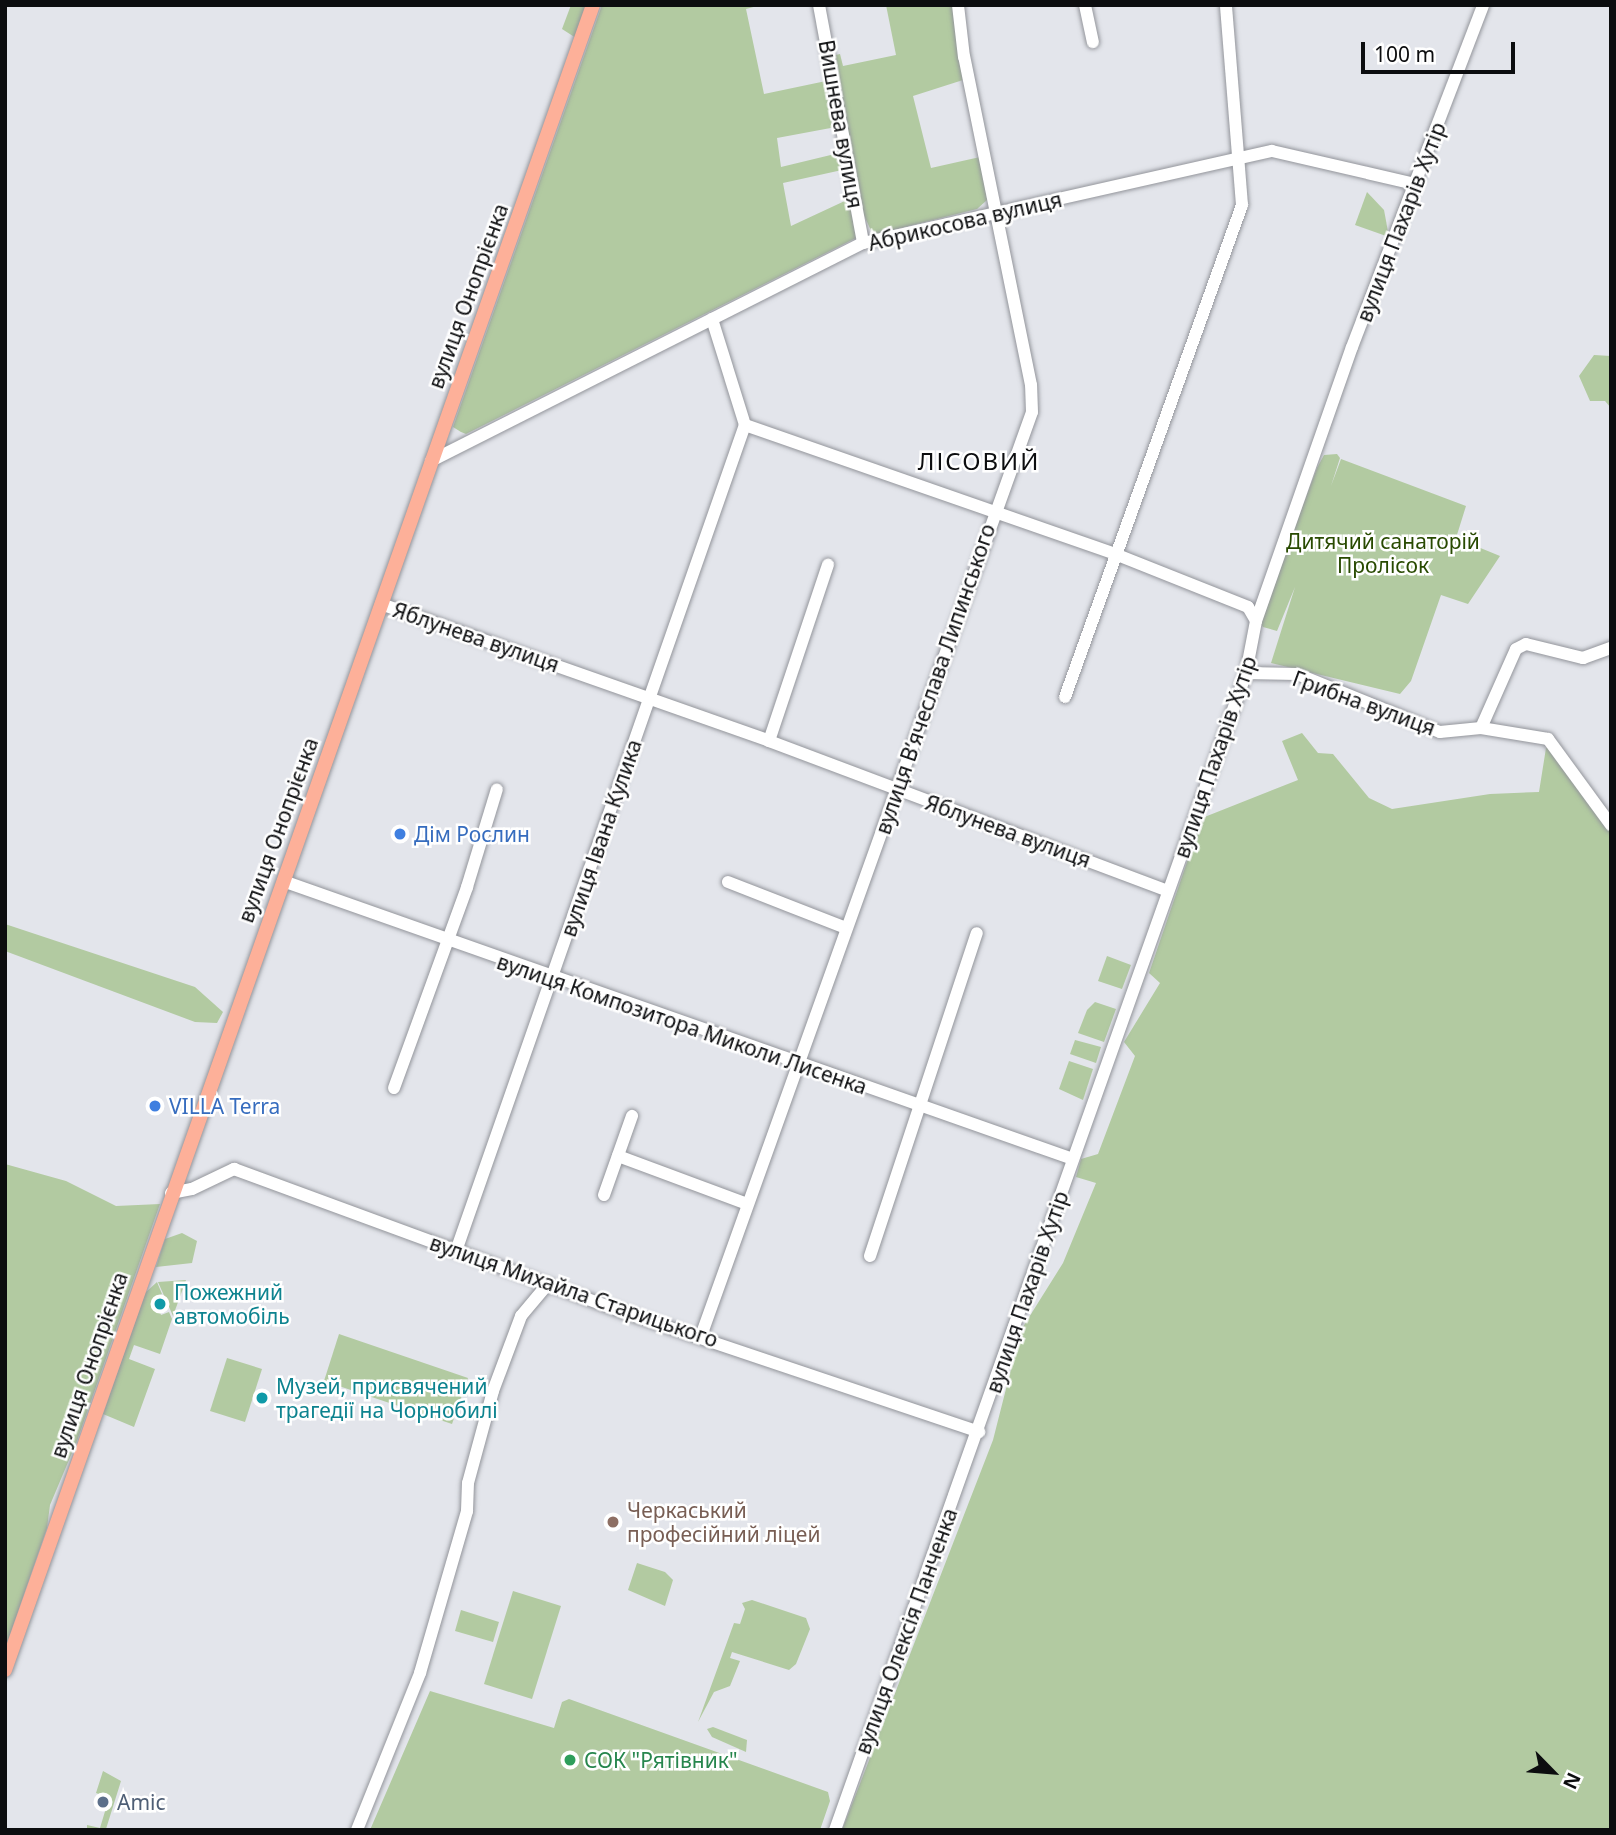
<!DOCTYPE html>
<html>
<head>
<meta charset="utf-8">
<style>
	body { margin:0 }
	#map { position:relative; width:1616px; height:1835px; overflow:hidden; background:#e3e5eb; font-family:"Noto Sans",sans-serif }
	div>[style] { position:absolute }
	.green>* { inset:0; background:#b2caa1 }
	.roads { filter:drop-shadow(0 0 2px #93959b) drop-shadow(0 0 2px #93959b) }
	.minor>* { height:12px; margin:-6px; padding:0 6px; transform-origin:6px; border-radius:6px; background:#fff }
	.major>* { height:14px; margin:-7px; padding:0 7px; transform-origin:7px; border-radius:7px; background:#fdb099 }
	.dots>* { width:19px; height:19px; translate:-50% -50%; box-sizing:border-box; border:4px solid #fff; border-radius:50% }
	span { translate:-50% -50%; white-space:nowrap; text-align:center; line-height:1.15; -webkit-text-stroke:5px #fff; paint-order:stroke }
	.street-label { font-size:21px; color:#0c0d0f }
	.park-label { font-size:21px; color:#284a00 }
	.shop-label { font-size:21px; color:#366cbe }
	.left { translate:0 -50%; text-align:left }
	.culture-label { font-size:21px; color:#0d838f }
	.education-label { font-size:21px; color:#785e54 }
	.leisure-label { font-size:21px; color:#27864d }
	.service-label { font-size:21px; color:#4e5e75 }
	.quarter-label { font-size:24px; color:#0c0d0f; letter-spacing:2px }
	.frame { position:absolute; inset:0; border:7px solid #0c0d0f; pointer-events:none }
	.north { position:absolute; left:1518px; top:1737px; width:70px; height:70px; -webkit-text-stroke:5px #fff; paint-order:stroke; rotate:115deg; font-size:19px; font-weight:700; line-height:28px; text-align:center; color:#0c0d0f }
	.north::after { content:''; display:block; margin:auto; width:24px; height:32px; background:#0c0d0f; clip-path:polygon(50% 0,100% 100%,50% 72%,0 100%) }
	.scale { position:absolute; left:1361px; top:42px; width:154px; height:32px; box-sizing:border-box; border:4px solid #0c0d0f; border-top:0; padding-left:9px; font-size:21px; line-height:24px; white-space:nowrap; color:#0c0d0f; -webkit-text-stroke:5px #fff; paint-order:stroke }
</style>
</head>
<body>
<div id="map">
	<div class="green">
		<i style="clip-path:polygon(571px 5px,587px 5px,576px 38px,562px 29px)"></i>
		<i style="clip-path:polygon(602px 5px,761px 5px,746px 9px,764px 94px,826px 81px,836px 127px,777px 138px,781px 167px,839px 153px,842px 170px,783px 183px,791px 226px,849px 199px,856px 238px,466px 434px,461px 432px,453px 427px)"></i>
		<i style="clip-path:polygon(886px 5px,953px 5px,963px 80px,913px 96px,931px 168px,980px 157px,987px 200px,977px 209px,873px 235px,863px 213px,831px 56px,840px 54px,843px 66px,896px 55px)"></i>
		<i style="clip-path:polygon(1367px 192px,1384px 210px,1389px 237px,1355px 225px)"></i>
		<i style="clip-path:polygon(1594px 355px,1611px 356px,1611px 408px,1605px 401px,1590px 401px,1579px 376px)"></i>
		<i style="clip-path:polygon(1337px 454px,1340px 458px,1331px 486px,1341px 459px,1466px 506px,1456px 538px,1500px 556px,1468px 604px,1441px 595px,1411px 681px,1400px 694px,1271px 663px,1295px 587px,1277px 631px,1263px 627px,1259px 621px,1317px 468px,1324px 455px)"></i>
		<i style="clip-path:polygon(1302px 733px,1318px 753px,1333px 754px,1369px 798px,1392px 809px,1490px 794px,1539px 792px,1546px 748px,1558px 748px,1611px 825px,1611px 1830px,842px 1830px,993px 1440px,1021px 1330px,1063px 1263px,1096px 1183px,1076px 1177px,1081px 1159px,1098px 1154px,1135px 1056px,1124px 1042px,1160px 983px,1149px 973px,1202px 818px,1298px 780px,1282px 741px)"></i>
		<i style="clip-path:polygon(5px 924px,195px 987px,223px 1012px,217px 1023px,195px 1022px,5px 951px)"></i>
		<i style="clip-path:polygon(1107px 956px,1131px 965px,1122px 989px,1098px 981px)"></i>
		<i style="clip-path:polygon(1095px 1002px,1116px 1009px,1104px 1042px,1078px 1033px,1087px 1010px)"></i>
		<i style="clip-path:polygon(1075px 1040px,1101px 1047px,1096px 1063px,1070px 1054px)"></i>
		<i style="clip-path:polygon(1069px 1061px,1093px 1069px,1083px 1100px,1059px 1089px)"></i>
		<i style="clip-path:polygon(5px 1164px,66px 1181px,116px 1206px,160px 1204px,77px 1441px,50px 1505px,47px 1528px,5px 1649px)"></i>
		<i style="clip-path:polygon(182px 1233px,197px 1241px,192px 1263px,156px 1267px,165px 1239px)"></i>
		<i style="clip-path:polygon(186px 1280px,173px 1316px,158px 1282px)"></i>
		<i style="clip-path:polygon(157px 1282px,162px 1294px,155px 1298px,161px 1315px,169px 1312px,172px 1319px,160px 1354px,134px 1345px,129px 1359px,155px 1369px,134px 1427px,103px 1414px,145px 1293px)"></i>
		<i style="clip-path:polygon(339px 1334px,468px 1378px,452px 1424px,324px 1381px)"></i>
		<i style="clip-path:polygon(227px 1358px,262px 1369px,245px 1422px,210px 1411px)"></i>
		<i style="clip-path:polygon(637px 1563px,665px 1572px,673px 1580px,665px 1606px,628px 1590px)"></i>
		<i style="clip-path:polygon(513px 1591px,561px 1606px,532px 1699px,484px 1684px)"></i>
		<i style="clip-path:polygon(752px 1600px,806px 1618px,810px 1629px,796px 1664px,789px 1670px,732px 1652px,730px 1658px,740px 1661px,730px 1686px,714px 1692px,698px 1722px,734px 1623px,740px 1624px,745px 1609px,742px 1603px)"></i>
		<i style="clip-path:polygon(461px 1610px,499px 1622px,493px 1642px,455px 1631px)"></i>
		<i style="clip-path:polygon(430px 1691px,554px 1728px,562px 1702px,569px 1699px,828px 1792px,830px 1801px,820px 1830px,370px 1830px)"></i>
		<i style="clip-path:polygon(713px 1727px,747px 1740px,746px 1752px,712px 1737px,707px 1729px)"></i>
		<i style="clip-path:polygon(103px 1771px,121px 1781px,106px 1829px,87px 1830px,87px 1825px,100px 1828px,109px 1798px,96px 1793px)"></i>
	</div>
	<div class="roads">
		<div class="minor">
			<i style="left:819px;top:5px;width:242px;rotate:79.5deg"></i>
			<i style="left:1085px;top:5px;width:38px;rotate:78deg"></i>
			<i style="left:712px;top:319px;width:111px;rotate:72.7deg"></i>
			<i style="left:745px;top:425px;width:392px;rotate:19.2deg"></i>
			<i style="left:1115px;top:554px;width:143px;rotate:21.7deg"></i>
			<i style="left:1248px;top:607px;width:16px;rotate:60deg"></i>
			<i style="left:431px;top:461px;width:484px;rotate:-26.8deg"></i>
			<i style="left:863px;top:243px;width:419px;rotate:-12.7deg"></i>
			<i style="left:1272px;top:151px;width:147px;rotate:13deg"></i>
			<i style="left:381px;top:604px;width:411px;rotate:19.4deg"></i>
			<i style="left:769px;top:741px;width:426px;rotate:20.6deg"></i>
			<i style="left:1246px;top:673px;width:51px;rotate:1.1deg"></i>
			<i style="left:1297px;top:674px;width:154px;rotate:22.1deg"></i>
			<i style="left:1440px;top:732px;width:41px;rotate:-5.6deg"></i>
			<i style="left:1481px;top:728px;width:86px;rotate:-66.1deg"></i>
			<i style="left:1516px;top:649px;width:11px;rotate:-27deg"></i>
			<i style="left:1526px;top:644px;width:59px;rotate:13.8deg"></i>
			<i style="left:1583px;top:658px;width:30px;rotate:-20deg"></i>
			<i style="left:1065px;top:697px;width:523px;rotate:-70.21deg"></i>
			<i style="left:1242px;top:205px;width:201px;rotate:-94.6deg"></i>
			<i style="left:1481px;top:728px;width:68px;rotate:9.3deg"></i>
			<i style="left:1548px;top:739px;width:107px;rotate:53.8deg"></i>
			<i style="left:769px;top:741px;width:186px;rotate:-71.5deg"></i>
			<i style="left:283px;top:881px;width:837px;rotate:19.39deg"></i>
			<i style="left:728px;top:882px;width:127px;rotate:21.3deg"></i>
			<i style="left:394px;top:1088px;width:214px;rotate:-70deg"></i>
			<i style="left:467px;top:887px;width:102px;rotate:-73deg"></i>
			<i style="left:618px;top:1156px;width:138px;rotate:20.4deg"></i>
			<i style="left:171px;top:1193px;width:21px;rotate:-11deg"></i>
			<i style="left:192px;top:1189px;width:47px;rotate:-25.5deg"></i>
			<i style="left:234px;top:1169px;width:414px;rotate:20.2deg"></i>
			<i style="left:623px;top:1312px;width:376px;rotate:18.6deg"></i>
			<i style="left:604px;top:1195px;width:84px;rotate:-70.5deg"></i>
			<i style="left:456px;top:1251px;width:875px;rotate:-70.72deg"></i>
			<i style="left:870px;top:1256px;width:340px;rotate:-71.7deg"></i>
			<i style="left:701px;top:1336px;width:981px;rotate:-70.29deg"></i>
			<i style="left:1032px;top:412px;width:27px;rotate:-92deg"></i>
			<i style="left:1031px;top:385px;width:335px;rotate:-101.5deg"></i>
			<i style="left:964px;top:57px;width:52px;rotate:-96.6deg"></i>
			<i style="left:357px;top:1830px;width:169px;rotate:-68.1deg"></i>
			<i style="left:420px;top:1673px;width:169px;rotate:-73.8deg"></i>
			<i style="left:467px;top:1511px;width:28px;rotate:-88deg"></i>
			<i style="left:468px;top:1483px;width:95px;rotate:-74.8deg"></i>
			<i style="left:493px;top:1391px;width:80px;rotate:-69.5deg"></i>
			<i style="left:521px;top:1316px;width:40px;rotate:-50deg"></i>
			<i style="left:835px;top:1830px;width:1228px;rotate:-70.44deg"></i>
			<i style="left:1246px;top:673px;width:53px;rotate:-79.1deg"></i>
			<i style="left:1256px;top:621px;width:290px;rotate:-70.7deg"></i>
			<i style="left:1352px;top:347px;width:366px;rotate:-69deg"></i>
		</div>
		<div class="major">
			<i style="left:5px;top:1670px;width:1766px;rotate:-70.55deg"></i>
		</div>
	</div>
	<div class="dots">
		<i style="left:400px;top:834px;background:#3f7fe0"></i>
		<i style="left:155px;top:1106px;background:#3f7fe0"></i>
		<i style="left:160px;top:1304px;background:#0f9aa8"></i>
		<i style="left:262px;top:1398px;background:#0f9aa8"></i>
		<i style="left:613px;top:1522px;background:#8d6e63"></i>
		<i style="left:570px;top:1760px;background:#2e9e5b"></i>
		<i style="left:103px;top:1802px;background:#5c6f8a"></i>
	</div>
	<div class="street-label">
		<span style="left:841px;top:124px;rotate:80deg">Вишнева вулиця</span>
		<span style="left:965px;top:221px;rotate:-13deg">Абрикосова вулиця</span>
		<span style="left:1401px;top:222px;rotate:-69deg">вулиця Пахарів Хутір</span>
		<span style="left:468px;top:296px;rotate:-70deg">вулиця Онопрієнка</span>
		<span style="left:476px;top:637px;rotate:19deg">Яблунева вулиця</span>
		<span style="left:935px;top:679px;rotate:-71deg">вулиця Вʼячеслава Липинського</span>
		<span style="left:1364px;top:703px;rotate:20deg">Грибна вулиця</span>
		<span style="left:1215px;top:757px;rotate:-71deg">вулиця Пахарів Хутір</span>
		<span style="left:278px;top:830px;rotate:-70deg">вулиця Онопрієнка</span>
		<span style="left:1008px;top:831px;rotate:20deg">Яблунева вулиця</span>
		<span style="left:601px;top:838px;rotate:-71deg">вулиця Івана Кулика</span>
		<span style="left:682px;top:1024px;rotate:19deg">вулиця Композитора Миколи Лисенка</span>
		<span style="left:574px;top:1291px;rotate:19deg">вулиця Михайла Старицького</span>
		<span style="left:1027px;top:1292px;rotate:-71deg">вулиця Пахарів Хутір</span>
		<span style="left:89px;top:1365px;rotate:-71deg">вулиця Онопрієнка</span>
		<span style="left:906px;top:1631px;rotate:-70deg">вулиця Олексія Панченка</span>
	</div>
	<div class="park-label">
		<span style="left:1383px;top:553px">Дитячий санаторій<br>Пролісок</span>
	</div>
	<div class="shop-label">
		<span class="left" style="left:414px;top:834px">Дім Рослин</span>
		<span class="left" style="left:169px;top:1106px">VILLA Terra</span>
	</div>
	<div class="culture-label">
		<span class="left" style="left:174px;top:1304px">Пожежний<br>автомобіль</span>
		<span class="left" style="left:276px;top:1398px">Музей, присвячений<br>трагедії на Чорнобилі</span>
	</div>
	<div class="education-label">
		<span class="left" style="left:627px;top:1522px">Черкаський<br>професійний ліцей</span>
	</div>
	<div class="leisure-label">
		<span class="left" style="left:584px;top:1760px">СОК "Рятівник"</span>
	</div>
	<div class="service-label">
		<span class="left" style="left:117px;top:1802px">Amic</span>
	</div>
	<div class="quarter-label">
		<span style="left:979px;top:461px">ЛІСОВИЙ</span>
	</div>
	<div class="frame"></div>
	<div class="north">N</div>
	<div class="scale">100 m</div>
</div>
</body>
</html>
